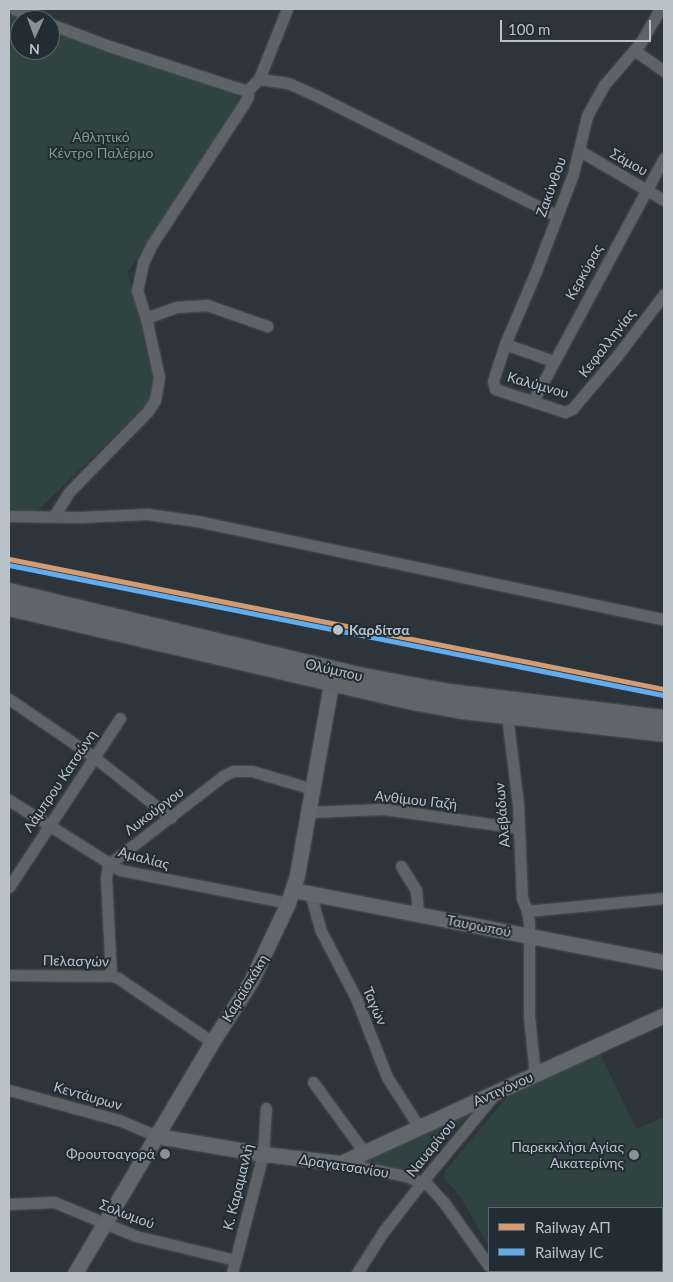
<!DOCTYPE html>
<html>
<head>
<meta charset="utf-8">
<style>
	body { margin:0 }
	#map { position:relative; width:673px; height:1282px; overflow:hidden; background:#2e353a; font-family:Lato,sans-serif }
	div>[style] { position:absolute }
	.green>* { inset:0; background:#2f4341 }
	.roads { filter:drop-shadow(0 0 1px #4c5154) drop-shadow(0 0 1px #4c5154) }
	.street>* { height:11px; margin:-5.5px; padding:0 5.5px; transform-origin:5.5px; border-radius:5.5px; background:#5e6368 }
	.secondary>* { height:15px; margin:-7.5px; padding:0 7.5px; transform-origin:7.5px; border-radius:7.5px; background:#62676c }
	.primary>* { height:18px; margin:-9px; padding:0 9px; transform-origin:9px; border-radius:9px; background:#60656a }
	.rail-1>* { height:5px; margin:-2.5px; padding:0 2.5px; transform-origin:2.5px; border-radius:2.5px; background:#d39c74 }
	.rail-2>* { height:5px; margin:-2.5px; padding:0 2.5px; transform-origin:2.5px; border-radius:2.5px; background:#60acee }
	.dots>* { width:14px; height:14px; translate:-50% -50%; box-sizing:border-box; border:2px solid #222c34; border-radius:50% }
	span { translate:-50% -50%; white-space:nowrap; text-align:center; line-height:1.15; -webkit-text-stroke:4px #222c34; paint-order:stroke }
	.park-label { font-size:14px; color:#7b9c7e }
	.street-label { font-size:14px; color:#bac2c9 }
	.stop-label { font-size:14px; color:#bac2c9; font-weight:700 }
	.left { translate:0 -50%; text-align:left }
	.poi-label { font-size:14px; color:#bac2c9 }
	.right { translate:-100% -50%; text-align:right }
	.frame { position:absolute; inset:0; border:10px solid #bac2c9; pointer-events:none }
	.legend { position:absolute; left:488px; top:1207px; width:175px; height:65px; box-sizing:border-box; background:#222c34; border:1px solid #5f6870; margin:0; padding:6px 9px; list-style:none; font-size:15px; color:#bac2c9 }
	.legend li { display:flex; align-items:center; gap:10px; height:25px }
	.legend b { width:25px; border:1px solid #5f6870 }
	.north { position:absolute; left:10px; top:10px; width:50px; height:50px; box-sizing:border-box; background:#222c34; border:1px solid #5f6870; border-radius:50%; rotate:182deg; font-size:14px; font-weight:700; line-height:20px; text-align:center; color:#bac2c9 }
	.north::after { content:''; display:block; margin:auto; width:18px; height:22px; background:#899197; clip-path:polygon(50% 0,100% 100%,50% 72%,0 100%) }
	.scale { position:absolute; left:500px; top:20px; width:151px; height:22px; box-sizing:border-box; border:2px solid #bac2c9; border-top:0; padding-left:6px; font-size:15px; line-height:18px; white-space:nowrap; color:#bac2c9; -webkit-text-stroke:4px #222c34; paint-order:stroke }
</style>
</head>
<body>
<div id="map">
	<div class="green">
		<i style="clip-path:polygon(9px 12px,28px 20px,20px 20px,20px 50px,50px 50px,50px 29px,235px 92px,239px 100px,238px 105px,128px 272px,156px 371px,149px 403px,35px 513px,9px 508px)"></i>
		<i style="clip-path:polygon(600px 1053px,636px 1129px,664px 1117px,664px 1210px,662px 1211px,662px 1208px,489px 1208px,489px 1246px,461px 1198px,444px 1177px,445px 1171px,511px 1092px)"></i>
		<i style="clip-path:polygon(472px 1111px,416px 1173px,371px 1166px,364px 1159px)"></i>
	</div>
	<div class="roads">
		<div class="street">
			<i style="left:14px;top:9px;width:28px;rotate:23deg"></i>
			<i style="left:660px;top:9px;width:39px;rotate:120deg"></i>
			<i style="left:640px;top:43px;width:55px;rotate:130.6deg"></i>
			<i style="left:604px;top:85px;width:35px;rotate:119deg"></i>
			<i style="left:587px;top:116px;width:60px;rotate:103.6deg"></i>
			<i style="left:573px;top:174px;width:102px;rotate:110.8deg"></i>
			<i style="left:537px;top:269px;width:82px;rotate:113.1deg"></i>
			<i style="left:505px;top:344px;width:39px;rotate:108deg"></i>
			<i style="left:493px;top:381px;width:8px;rotate:76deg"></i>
			<i style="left:495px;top:389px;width:74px;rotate:18.2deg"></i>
			<i style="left:565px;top:412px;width:8px;rotate:-23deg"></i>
			<i style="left:572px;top:409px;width:70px;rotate:-49.7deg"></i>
			<i style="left:617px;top:356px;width:78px;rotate:-52.8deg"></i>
			<i style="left:50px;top:24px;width:63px;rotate:20.4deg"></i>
			<i style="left:109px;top:46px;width:145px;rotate:18.1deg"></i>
			<i style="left:634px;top:50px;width:37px;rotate:35deg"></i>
			<i style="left:259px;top:79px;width:75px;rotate:-68.2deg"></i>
			<i style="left:580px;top:151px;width:97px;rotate:30.3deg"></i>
			<i style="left:146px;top:318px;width:33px;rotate:-20deg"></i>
			<i style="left:177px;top:307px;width:30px;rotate:-4deg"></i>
			<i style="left:207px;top:305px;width:64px;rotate:19.3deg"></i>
			<i style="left:505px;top:344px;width:51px;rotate:19.5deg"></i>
			<i style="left:533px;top:401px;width:276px;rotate:-61.7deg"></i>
			<i style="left:9px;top:516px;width:70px;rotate:0.8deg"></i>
			<i style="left:79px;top:517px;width:68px;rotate:-2.5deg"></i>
			<i style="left:147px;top:514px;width:50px;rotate:8deg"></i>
			<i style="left:197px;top:521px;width:477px;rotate:11.9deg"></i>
			<i style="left:54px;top:516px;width:28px;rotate:-58deg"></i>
			<i style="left:69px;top:492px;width:113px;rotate:-45.7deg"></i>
			<i style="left:148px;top:411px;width:13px;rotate:-58deg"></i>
			<i style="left:155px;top:400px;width:23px;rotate:-80deg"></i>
			<i style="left:159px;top:377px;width:60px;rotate:-102.4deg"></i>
			<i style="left:146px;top:318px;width:28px;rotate:-108deg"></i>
			<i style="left:137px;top:291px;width:30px;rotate:-78deg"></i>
			<i style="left:143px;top:262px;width:20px;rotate:-63deg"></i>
			<i style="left:152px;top:244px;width:168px;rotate:-56.7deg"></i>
			<i style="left:244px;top:104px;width:9px;rotate:-63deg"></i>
			<i style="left:248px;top:96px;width:5px;rotate:-101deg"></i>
			<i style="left:247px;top:91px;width:17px;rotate:-45deg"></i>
			<i style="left:259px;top:79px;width:29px;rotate:8deg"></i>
			<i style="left:288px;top:83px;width:36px;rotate:24deg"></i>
			<i style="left:321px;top:98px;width:263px;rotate:26.5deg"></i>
			<i style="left:9px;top:699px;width:103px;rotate:34.3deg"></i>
			<i style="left:94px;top:757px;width:98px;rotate:38.4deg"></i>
			<i style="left:507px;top:715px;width:90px;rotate:83deg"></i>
			<i style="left:518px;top:804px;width:94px;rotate:87.6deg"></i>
			<i style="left:522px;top:898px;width:14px;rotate:69deg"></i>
			<i style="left:527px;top:911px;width:12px;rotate:81deg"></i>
			<i style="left:529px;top:923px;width:93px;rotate:90deg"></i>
			<i style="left:529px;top:1016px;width:59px;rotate:84.2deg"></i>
			<i style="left:9px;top:800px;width:131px;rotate:32.2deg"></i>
			<i style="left:120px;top:870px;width:171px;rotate:11.1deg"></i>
			<i style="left:308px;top:812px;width:76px;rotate:-2.3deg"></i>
			<i style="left:384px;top:809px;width:136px;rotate:8deg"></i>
			<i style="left:401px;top:866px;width:28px;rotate:58deg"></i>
			<i style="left:416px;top:890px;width:24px;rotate:85deg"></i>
			<i style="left:9px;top:887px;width:202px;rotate:-56.7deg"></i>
			<i style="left:310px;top:893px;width:40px;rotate:74deg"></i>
			<i style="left:321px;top:931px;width:76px;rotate:62.4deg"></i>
			<i style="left:356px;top:998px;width:85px;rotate:68.6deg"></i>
			<i style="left:387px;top:1077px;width:59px;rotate:57.4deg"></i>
			<i style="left:527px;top:911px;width:138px;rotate:-5.4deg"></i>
			<i style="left:9px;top:975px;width:102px;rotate:0.6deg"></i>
			<i style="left:111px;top:976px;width:7px;rotate:16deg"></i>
			<i style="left:118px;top:978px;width:114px;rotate:34.2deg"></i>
			<i style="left:111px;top:976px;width:98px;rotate:-92.9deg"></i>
			<i style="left:106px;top:878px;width:12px;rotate:-81deg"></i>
			<i style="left:108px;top:866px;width:7px;rotate:-45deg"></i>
			<i style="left:113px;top:861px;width:139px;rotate:-37.7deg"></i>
			<i style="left:223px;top:776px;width:11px;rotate:-27deg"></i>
			<i style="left:233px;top:771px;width:19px"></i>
			<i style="left:252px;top:771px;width:63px;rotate:16.7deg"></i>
			<i style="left:313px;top:1082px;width:87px;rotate:53.9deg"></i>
			<i style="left:9px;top:1090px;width:114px;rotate:15.3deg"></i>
			<i style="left:119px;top:1120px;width:41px;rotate:22.8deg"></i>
			<i style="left:341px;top:1163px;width:66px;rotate:11.3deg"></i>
			<i style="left:406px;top:1176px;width:25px;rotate:23deg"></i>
			<i style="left:429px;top:1186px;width:24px;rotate:48deg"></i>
			<i style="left:445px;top:1204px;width:76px;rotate:54.6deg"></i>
			<i style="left:9px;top:1204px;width:45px;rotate:-2.5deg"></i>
			<i style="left:54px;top:1202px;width:89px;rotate:22.5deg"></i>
			<i style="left:136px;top:1236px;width:102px;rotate:13.6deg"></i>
			<i style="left:662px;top:1218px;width:3px;rotate:-45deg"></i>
			<i style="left:232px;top:1273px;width:123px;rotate:-75.4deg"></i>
			<i style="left:263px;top:1154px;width:46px;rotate:-86.3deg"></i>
			<i style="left:357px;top:1273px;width:49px;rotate:-57.6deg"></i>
			<i style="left:383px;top:1232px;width:63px;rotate:-52deg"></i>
			<i style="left:422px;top:1182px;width:113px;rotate:-50.4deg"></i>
			<i style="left:573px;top:1273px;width:3px;rotate:-45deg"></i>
		</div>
		<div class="secondary">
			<i style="left:293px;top:890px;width:378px;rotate:11deg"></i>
			<i style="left:157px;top:1136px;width:108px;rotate:9.6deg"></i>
			<i style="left:263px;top:1154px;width:79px;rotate:6.6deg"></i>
			<i style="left:341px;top:1163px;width:355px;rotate:-24.6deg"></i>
			<i style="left:75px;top:1273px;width:269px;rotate:-59.3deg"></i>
			<i style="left:212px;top:1042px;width:72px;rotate:-57.4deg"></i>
			<i style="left:251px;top:981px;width:86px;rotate:-64.6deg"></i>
			<i style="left:288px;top:903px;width:29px;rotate:-72deg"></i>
			<i style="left:297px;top:875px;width:206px;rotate:-79.9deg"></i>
		</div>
		<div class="primary">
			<i style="left:9px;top:592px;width:359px;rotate:13.5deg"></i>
			<i style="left:358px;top:676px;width:93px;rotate:10.6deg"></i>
			<i style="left:449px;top:693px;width:217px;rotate:6.9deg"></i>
			<i style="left:9px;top:607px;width:420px;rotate:13.1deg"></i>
			<i style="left:418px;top:702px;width:46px;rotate:10.1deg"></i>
			<i style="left:463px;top:710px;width:202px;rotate:6.5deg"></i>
		</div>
	</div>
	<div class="rail-1">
		<i style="left:9px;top:559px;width:668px;rotate:11.23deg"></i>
	</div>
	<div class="rail-2">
		<i style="left:9px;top:565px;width:667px;rotate:11.24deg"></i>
	</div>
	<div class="dots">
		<i style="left:338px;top:630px;background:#bac2c9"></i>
		<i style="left:165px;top:1154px;background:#899197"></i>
		<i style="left:634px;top:1155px;background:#899197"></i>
	</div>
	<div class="park-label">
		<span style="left:101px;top:145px">Αθλητικό<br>Κέντρο Παλέρμο</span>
	</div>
	<div class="street-label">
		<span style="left:629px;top:162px;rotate:29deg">Σάμου</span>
		<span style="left:551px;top:187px;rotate:-70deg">Ζακύνθου</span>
		<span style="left:584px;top:272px;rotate:-61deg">Κερκύρας</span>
		<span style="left:607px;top:343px;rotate:-52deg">Κεφαλληνίας</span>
		<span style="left:538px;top:385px;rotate:16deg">Καλύμνου</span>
		<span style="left:334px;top:670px;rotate:13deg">Ολύμπου</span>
		<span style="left:60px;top:781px;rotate:-56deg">Λάμπρου Κατσώνη</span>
		<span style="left:416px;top:800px;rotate:6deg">Ανθίμου Γαζή</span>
		<span style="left:154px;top:811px;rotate:-37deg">Λυκούργου</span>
		<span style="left:502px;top:815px;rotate:-95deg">Αλεβάδων</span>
		<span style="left:144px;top:858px;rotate:15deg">Αμαλίας</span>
		<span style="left:479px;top:926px;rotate:11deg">Ταυρωπού</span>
		<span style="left:76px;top:961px;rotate:1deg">Πελασγών</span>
		<span style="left:245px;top:988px;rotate:-59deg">Καραϊσκάκη</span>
		<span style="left:375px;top:1006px;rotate:67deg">Ταγών</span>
		<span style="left:503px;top:1089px;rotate:-24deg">Αντιγόνου</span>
		<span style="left:88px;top:1096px;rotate:16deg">Κεντάυρων</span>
		<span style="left:431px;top:1148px;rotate:-51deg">Ναυαρίνου</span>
		<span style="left:344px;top:1166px;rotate:9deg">Δραγατσανίου</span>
		<span style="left:238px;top:1187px;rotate:-76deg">Κ. Καραμανλή</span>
		<span style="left:127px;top:1214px;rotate:21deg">Σολωμού</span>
	</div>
	<div class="stop-label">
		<span class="left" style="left:349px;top:630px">Καρδίτσα</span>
	</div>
	<div class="poi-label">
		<span class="right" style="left:624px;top:1155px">Παρεκκλήσι Αγίας<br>Αικατερίνης</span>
		<span class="right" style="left:155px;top:1154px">Φρουτοαγορά</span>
	</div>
	<div class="frame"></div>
	<ul class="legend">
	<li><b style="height:6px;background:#d39c74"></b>Railway ΑΠ</li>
	<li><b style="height:6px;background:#60acee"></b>Railway IC</li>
	</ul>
	<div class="north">N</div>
	<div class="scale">100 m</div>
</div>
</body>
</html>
